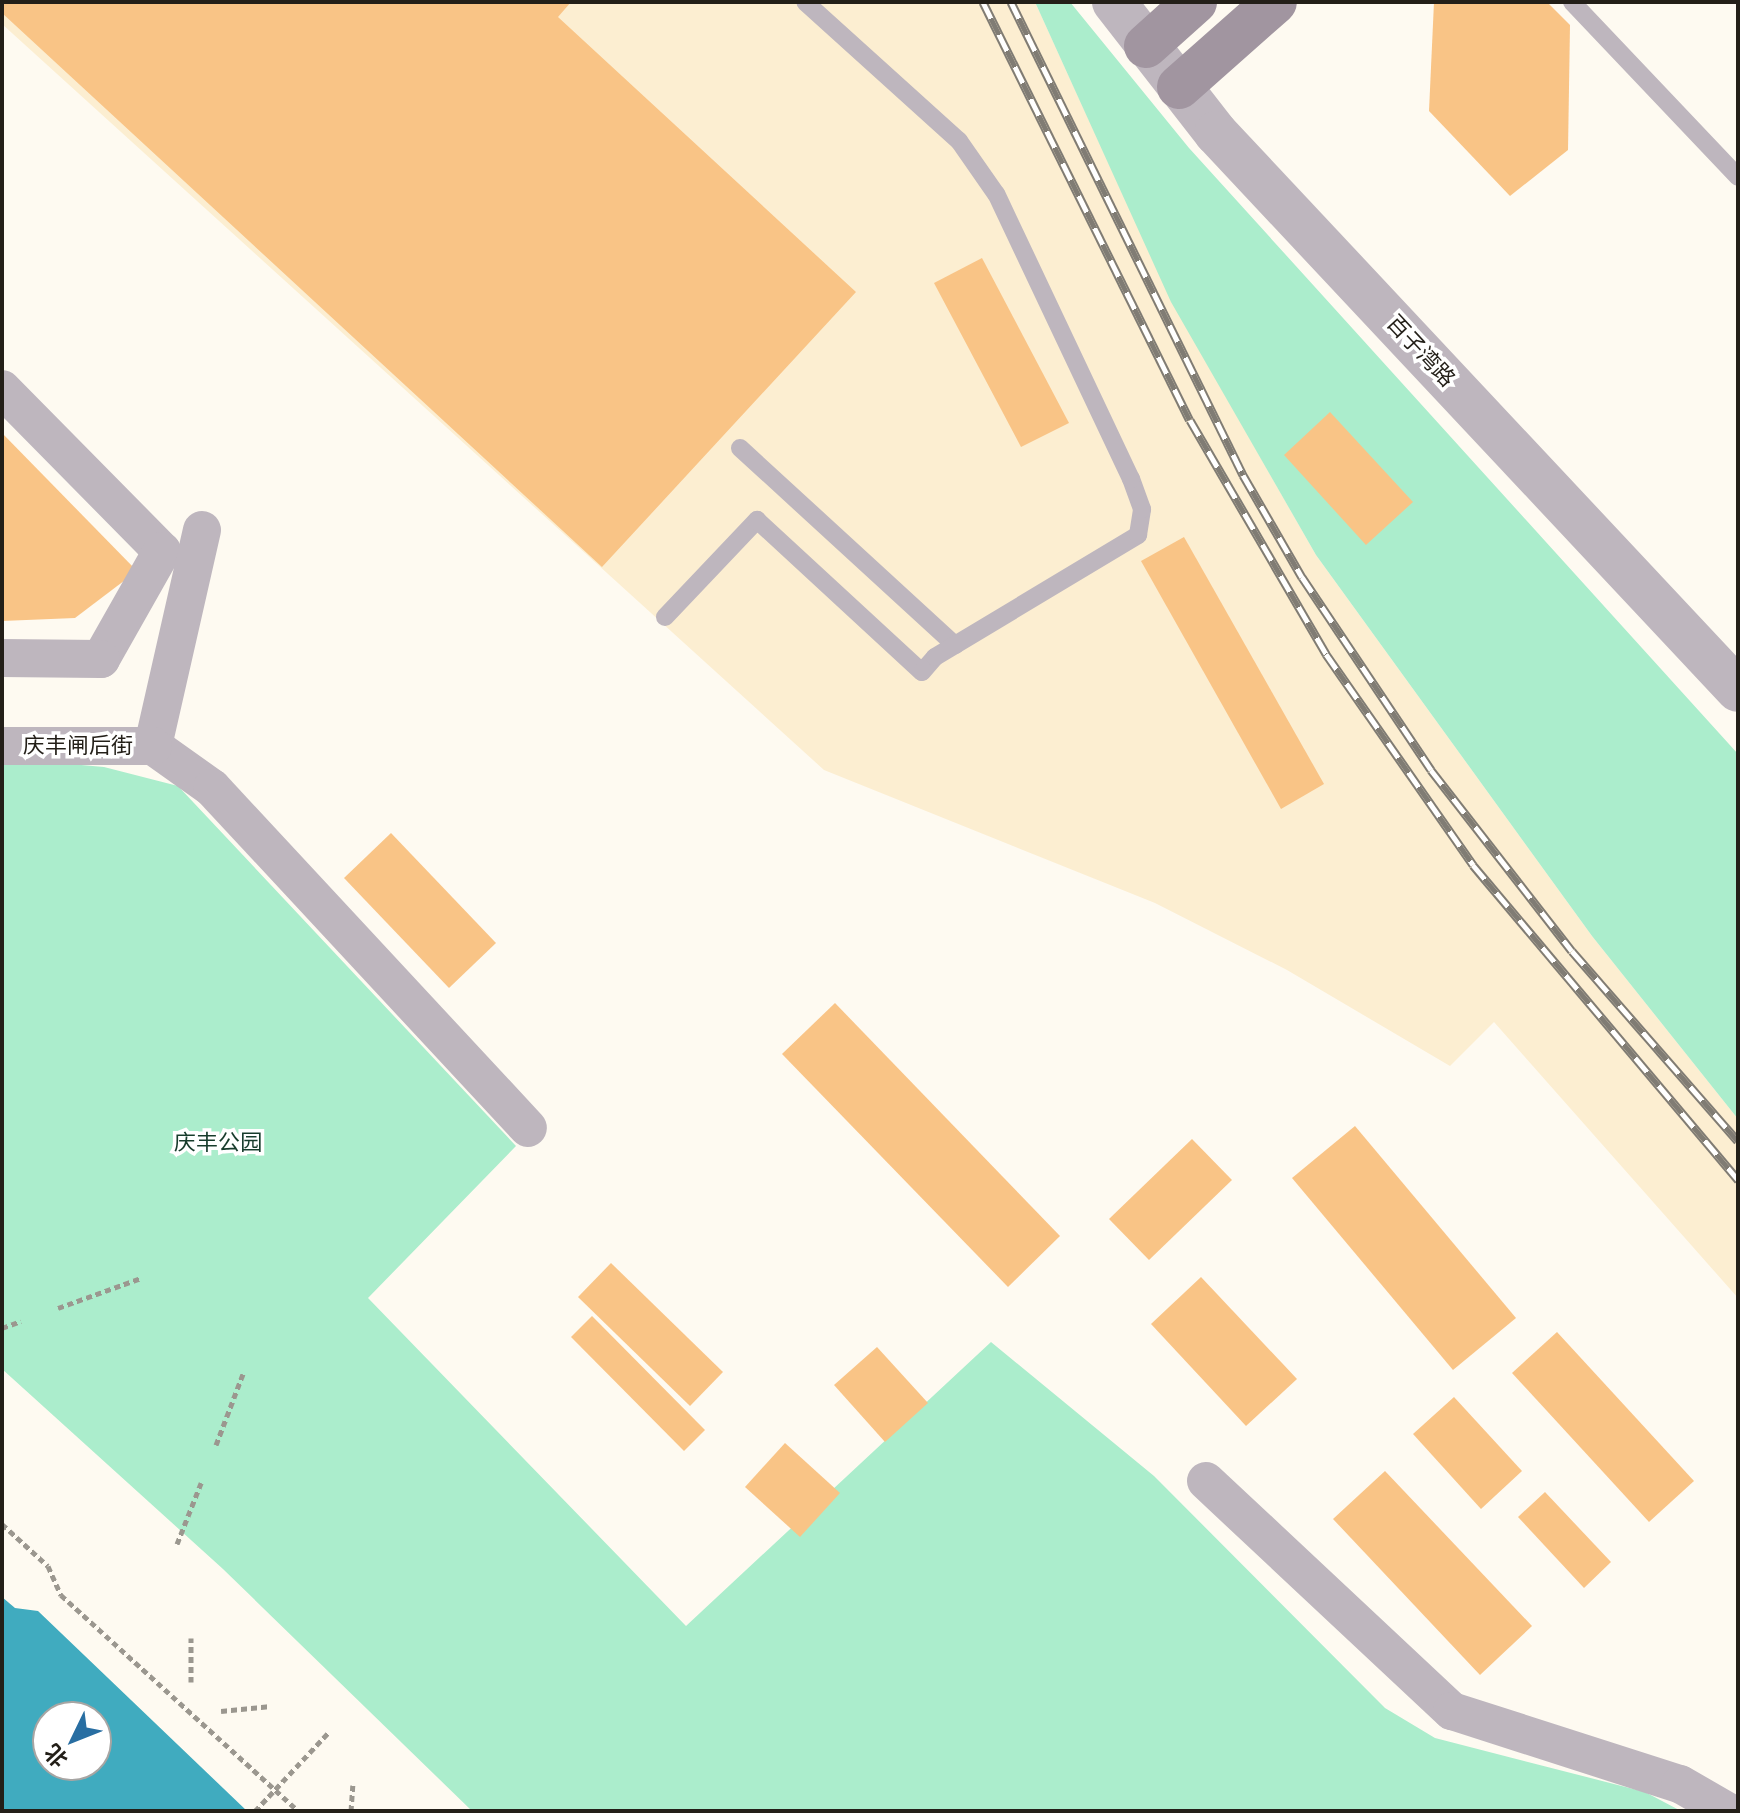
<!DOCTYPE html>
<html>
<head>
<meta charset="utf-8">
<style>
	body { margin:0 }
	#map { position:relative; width:1740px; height:1813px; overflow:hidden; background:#fefaf1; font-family:Quicksand,"Noto Sans SC",sans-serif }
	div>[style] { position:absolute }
	.built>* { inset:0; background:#fceed1 }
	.green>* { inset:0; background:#abedcc }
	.water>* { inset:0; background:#40abbf }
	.building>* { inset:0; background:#f9c486 }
	.path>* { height:5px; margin-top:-2.5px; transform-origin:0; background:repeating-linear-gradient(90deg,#9b978f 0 6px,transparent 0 10px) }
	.service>* { height:18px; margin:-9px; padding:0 9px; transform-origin:9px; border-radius:9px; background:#beb6be }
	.minor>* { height:38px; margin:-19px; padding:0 19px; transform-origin:19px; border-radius:19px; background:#beb6be }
	.tertiary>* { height:44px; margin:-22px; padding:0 22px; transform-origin:22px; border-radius:22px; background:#beb6be }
	.secondary>* { height:44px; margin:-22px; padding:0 22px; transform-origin:22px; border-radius:22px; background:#a195a0 }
	.rail>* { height:9px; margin-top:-4.5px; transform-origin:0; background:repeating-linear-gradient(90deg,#fff 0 18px,#807c74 0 36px); box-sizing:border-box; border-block:2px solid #807c74 }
	.path-bridge>* { height:5px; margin-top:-2.5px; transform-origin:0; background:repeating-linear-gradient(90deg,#9b978f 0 6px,transparent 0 10px) }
	span { translate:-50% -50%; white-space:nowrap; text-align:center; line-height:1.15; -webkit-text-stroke:7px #fff; paint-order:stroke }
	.street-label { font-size:22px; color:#231f18 }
	.park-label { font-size:22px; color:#173c2c }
	.frame { position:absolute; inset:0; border:4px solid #231f18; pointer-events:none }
	.north { position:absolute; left:32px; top:1701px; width:80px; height:80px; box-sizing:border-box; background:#fff; border:2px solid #a7a5a3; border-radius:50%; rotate:227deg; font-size:22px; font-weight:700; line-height:32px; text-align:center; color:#231f18 }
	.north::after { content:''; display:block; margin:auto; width:28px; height:36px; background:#286ea2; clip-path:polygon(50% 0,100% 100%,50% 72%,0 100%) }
</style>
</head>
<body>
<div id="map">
	<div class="built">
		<i style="clip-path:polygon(2px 2px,1035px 2px,1172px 302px,1316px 555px,1592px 936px,1738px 1119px,1738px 1298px,1494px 1022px,1450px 1066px,1287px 970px,1155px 903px,824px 770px,2px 24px)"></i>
	</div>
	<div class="green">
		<i style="clip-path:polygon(1035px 2px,1070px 2px,1189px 148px,1738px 754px,1738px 1119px,1592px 936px,1316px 555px,1171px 302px)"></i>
		<i style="clip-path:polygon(2px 758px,104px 767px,178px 786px,516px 1146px,368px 1298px,686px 1626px,991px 1342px,1154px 1476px,1385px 1708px,1435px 1738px,1645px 1792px,1681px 1811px,472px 1811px,223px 1569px,2px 1369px)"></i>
	</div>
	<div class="water">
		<i style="clip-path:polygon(evenodd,2px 1597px,15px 1608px,38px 1611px,247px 1811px,2px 1811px,2px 1597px,48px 1717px,96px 1717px,96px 1765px,48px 1765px,48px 1717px)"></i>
	</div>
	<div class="building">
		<i style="clip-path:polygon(2px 2px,571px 2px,558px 17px,856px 292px,602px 567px,2px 13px)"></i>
		<i style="clip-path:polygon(1434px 2px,1547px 2px,1570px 25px,1568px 150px,1510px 196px,1429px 111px)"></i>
		<i style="clip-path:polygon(982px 258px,1069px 423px,1021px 447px,934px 283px)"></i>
		<i style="clip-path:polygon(1330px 412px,1413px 502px,1366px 545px,1284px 455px)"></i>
		<i style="clip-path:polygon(2px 433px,137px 571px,75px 618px,2px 621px)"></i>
		<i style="clip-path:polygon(1184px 537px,1324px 784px,1281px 809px,1141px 561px)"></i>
		<i style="clip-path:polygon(391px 833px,496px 943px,449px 988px,344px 878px)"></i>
		<i style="clip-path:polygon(835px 1003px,1060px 1236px,1008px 1287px,782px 1054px)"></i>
		<i style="clip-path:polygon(1355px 1126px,1516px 1318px,1453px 1370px,1292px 1178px)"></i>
		<i style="clip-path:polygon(1192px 1139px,1232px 1180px,1149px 1260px,1109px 1219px)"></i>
		<i style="clip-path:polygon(611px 1263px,723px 1372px,690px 1406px,578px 1297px)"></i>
		<i style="clip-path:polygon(1201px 1277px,1297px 1379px,1246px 1426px,1151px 1324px)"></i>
		<i style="clip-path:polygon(592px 1316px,705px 1430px,684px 1451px,571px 1337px)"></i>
		<i style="clip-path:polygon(1557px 1332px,1694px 1481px,1649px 1522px,1512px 1373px)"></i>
		<i style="clip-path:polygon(877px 1347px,928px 1403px,885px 1442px,834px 1385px)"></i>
		<i style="clip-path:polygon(1454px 1397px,1522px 1471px,1481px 1509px,1413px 1434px)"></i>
		<i style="clip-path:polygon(785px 1443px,840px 1493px,800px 1537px,745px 1487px)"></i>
		<i style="clip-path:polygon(1385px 1471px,1532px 1626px,1480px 1675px,1333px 1519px)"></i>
		<i style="clip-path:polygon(1545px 1492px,1611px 1562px,1584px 1588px,1518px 1517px)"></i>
	</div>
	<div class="path">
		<i style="left:58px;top:1308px;width:88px;rotate:-19.9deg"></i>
		<i style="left:2px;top:1328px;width:20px;rotate:-20deg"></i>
		<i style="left:216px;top:1445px;width:76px;rotate:-69.2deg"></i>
		<i style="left:2px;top:1524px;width:62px;rotate:42.4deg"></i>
		<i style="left:48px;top:1566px;width:32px;rotate:66deg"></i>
		<i style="left:61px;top:1595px;width:321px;rotate:42.3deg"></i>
		<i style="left:177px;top:1544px;width:66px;rotate:-68.5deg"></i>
		<i style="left:191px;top:1682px;width:44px;rotate:-90deg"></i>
		<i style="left:221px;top:1711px;width:50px;rotate:-5.7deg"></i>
		<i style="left:351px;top:1811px;width:26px;rotate:-86deg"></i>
	</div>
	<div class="service">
		<i style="left:1572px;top:2px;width:241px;rotate:46.5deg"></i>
		<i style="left:740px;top:448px;width:292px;rotate:42.5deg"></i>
		<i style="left:665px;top:617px;width:134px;rotate:-46.5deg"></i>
		<i style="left:757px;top:520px;width:224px;rotate:42.7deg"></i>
		<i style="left:922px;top:672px;width:20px;rotate:-49deg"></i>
		<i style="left:935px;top:657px;width:237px;rotate:-31deg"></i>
		<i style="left:1138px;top:535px;width:26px;rotate:-81deg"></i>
		<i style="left:1142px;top:509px;width:32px;rotate:-110deg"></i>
		<i style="left:1131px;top:479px;width:315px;rotate:-115.3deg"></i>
		<i style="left:996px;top:194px;width:65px;rotate:-124.9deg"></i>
		<i style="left:959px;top:141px;width:207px;rotate:-137.9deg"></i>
	</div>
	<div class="minor">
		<i style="left:2px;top:389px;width:228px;rotate:45.4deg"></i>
		<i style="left:162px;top:551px;width:124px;rotate:119.5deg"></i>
		<i style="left:101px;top:659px;width:99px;rotate:-179.4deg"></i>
		<i style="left:202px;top:530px;width:221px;rotate:102.8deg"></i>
		<i style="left:153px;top:746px;width:72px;rotate:35.4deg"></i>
		<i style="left:212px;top:788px;width:464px;rotate:47.1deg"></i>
		<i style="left:2px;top:746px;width:151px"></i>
		<i style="left:1206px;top:1481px;width:337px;rotate:43.1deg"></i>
		<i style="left:1452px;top:1711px;width:239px;rotate:17.8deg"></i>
		<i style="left:1680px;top:1784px;width:54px;rotate:29.9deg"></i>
	</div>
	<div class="tertiary">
		<i style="left:1114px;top:2px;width:166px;rotate:52.1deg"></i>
		<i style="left:1216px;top:133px;width:763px;rotate:46.86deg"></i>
	</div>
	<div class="secondary">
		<i style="left:1146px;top:46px;width:66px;rotate:-41.9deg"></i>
		<i style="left:1179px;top:87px;width:128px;rotate:-41.5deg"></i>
	</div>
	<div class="rail">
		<i style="left:983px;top:2px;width:466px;rotate:63.7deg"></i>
		<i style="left:1190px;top:420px;width:271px;rotate:59.8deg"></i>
		<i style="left:1326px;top:654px;width:257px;rotate:55.1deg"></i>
		<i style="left:1473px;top:865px;width:412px;rotate:49.9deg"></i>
		<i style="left:1011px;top:2px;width:527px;rotate:63.87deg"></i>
		<i style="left:1243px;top:475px;width:118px;rotate:60deg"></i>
		<i style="left:1302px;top:577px;width:232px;rotate:56.2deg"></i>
		<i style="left:1431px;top:770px;width:229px;rotate:52.1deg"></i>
		<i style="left:1572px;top:951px;width:252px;rotate:48.9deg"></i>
	</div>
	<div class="path-bridge">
		<i style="left:255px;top:1811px;width:108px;rotate:-46.9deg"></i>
	</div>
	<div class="street-label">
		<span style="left:1421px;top:351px;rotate:47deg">百子湾路</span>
		<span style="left:78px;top:746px">庆丰闸后街</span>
	</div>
	<div class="park-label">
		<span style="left:218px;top:1143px">庆丰公园</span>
	</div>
	<div class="frame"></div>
	<div class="north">北</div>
</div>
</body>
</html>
